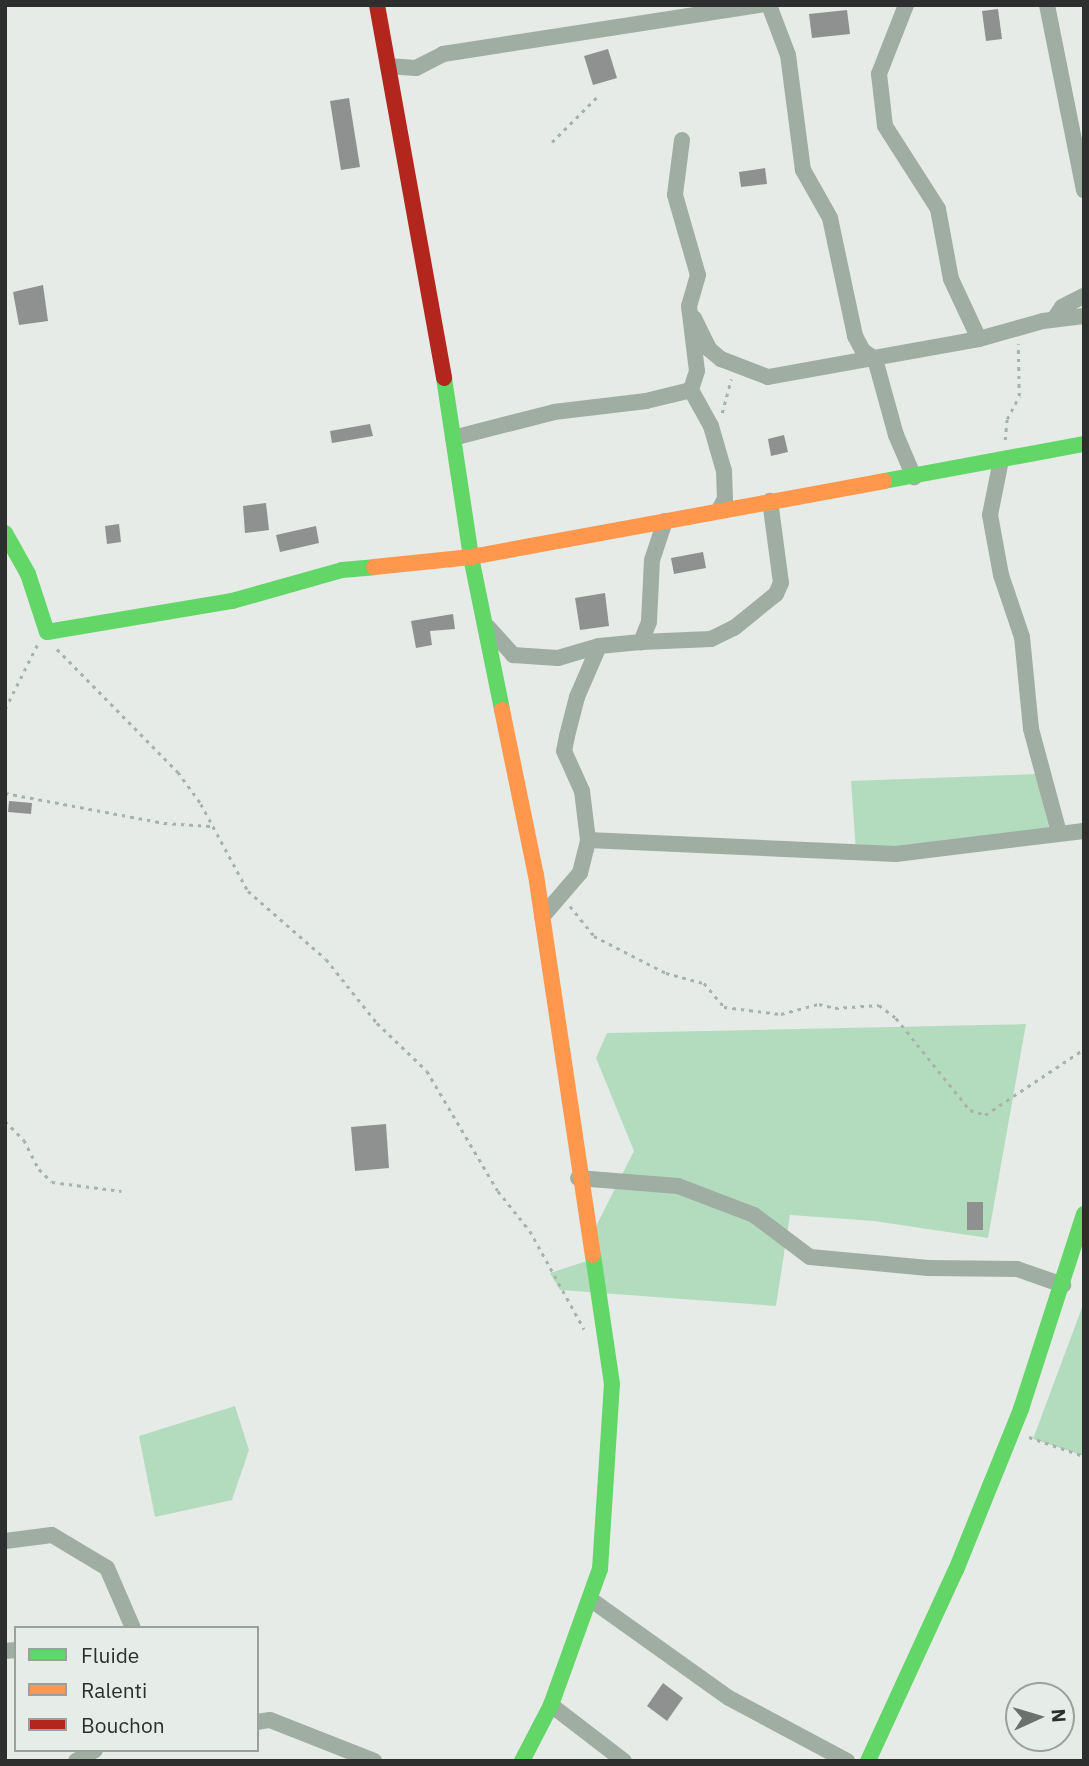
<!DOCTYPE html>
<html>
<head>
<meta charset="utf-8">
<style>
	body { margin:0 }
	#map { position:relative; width:1089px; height:1766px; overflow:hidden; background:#e7ebe8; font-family:"IBM Plex Sans",sans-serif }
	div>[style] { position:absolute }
	.green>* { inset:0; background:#b3dcbe }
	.building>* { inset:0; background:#8f9090 }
	.path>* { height:2.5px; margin-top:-1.25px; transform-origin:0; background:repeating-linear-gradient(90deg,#a8b2ab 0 3.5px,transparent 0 8.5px) }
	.street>* { height:16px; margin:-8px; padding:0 8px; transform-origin:8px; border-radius:8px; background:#9fada2 }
	.fast>* { height:16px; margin:-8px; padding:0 8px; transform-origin:8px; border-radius:8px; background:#63d668 }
	.slow>* { height:16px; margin:-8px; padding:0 8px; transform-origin:8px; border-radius:8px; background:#ff974d }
	.jam>* { height:16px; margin:-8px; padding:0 8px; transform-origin:8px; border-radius:8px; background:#b3261e }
	span { translate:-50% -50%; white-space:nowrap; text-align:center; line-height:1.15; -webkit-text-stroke:7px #e6ece7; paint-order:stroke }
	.frame { position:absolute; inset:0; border:7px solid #2c2f2d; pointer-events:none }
	.legend { position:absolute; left:14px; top:1626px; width:245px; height:126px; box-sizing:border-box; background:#e6ece7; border:2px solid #9ca09d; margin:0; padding:9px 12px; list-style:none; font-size:21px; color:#2c2f2d }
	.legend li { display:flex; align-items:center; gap:14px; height:35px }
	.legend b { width:35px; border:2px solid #9ca09d }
	.north { position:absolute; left:1005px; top:1682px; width:70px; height:70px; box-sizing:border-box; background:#e6ece7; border:2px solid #9ca09d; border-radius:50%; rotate:86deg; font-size:19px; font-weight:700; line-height:28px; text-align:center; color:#2c2f2d }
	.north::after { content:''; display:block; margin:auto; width:24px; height:32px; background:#6d716e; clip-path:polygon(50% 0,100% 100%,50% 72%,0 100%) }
</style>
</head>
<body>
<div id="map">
	<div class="green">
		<i style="clip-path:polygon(1036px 774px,1050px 832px,856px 852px,851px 781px)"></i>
		<i style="clip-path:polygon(1026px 1024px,988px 1238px,874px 1221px,790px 1215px,776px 1306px,560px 1290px,550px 1273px,593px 1259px,590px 1238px,634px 1151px,596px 1058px,607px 1033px)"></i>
		<i style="clip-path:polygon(1084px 1302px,1084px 1456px,1033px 1439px)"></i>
		<i style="clip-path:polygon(235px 1406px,249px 1450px,232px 1500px,155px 1517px,139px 1436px)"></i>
	</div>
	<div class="building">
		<i style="clip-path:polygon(998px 9px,1002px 39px,986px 41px,982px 11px)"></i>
		<i style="clip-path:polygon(847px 10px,850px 34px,812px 38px,809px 14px)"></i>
		<i style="clip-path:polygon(608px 49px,617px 78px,593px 85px,584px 56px)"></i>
		<i style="clip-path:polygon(349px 98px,360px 167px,341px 170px,330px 101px)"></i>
		<i style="clip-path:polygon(765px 168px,767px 184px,741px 187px,739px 172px)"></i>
		<i style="clip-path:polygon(43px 285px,48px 321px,19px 325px,13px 292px)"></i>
		<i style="clip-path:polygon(370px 424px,373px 436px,332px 443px,330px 431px)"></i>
		<i style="clip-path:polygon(784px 435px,788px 452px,771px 456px,768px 439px)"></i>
		<i style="clip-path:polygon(266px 503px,269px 530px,245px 533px,243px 506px)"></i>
		<i style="clip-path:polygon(119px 524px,121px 542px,107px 544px,105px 526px)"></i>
		<i style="clip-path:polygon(316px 526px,319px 543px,280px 552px,276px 535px)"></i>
		<i style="clip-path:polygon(703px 552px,706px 568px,674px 574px,671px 558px)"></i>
		<i style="clip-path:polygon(605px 593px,609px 626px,580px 630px,575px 598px)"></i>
		<i style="clip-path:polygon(453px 614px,455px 629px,430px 631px,432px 645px,416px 648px,411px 621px)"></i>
		<i style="clip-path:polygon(9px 801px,32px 803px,31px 814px,8px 812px)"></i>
		<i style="clip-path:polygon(386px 1124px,389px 1168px,355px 1171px,351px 1127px)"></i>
		<i style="clip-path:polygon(967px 1202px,983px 1202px,983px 1230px,967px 1230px)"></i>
		<i style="clip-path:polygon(663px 1683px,683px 1698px,667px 1721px,647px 1706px)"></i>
	</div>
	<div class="path">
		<i style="left:552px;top:142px;width:64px;rotate:-45deg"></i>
		<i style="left:722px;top:413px;width:35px;rotate:-75deg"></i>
		<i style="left:1005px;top:440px;width:21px;rotate:-85deg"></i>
		<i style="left:1007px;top:419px;width:26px;rotate:-62deg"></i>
		<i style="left:1019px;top:396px;width:52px;rotate:-91.1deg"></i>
		<i style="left:57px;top:649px;width:173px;rotate:45.5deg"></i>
		<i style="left:178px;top:772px;width:39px;rotate:54deg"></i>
		<i style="left:201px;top:804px;width:99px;rotate:61.6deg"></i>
		<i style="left:248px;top:891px;width:103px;rotate:41.1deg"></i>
		<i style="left:326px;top:959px;width:82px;rotate:51.4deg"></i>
		<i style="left:377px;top:1023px;width:69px;rotate:43.8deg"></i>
		<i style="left:427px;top:1071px;width:139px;rotate:59.4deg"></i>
		<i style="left:498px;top:1191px;width:51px;rotate:51.3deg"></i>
		<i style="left:530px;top:1231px;width:112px;rotate:61.1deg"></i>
		<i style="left:5px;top:709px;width:72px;rotate:-63.4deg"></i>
		<i style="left:5px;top:793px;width:162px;rotate:10.7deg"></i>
		<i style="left:164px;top:823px;width:47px;rotate:3.7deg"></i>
		<i style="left:570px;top:906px;width:38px;rotate:51deg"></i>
		<i style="left:594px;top:936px;width:81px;rotate:27.2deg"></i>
		<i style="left:666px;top:973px;width:39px;rotate:15deg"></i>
		<i style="left:704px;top:983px;width:31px;rotate:50deg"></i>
		<i style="left:724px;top:1007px;width:57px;rotate:7deg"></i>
		<i style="left:781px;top:1014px;width:39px;rotate:-15deg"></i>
		<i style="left:819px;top:1004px;width:16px;rotate:14deg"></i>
		<i style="left:835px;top:1008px;width:44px;rotate:-3.9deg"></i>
		<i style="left:879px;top:1005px;width:21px;rotate:37deg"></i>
		<i style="left:896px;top:1018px;width:118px;rotate:51.2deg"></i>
		<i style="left:970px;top:1110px;width:16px;rotate:18deg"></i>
		<i style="left:985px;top:1115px;width:119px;rotate:-33.7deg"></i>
		<i style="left:5px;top:1121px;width:27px;rotate:45deg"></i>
		<i style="left:24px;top:1140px;width:33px;rotate:63deg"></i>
		<i style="left:39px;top:1169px;width:18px;rotate:45deg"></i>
		<i style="left:52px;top:1182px;width:70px;rotate:7.4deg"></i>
		<i style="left:1029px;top:1437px;width:58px;rotate:19.1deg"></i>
	</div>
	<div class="street">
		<i style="left:769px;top:5px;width:53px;rotate:69.2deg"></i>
		<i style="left:788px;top:55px;width:116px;rotate:82.6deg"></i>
		<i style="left:803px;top:170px;width:55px;rotate:60.6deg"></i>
		<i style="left:830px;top:218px;width:121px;rotate:78deg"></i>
		<i style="left:855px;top:336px;width:17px;rotate:62deg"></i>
		<i style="left:863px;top:351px;width:14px;rotate:34deg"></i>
		<i style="left:875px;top:359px;width:79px;rotate:74.6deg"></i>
		<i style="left:896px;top:435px;width:46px;rotate:66.8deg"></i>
		<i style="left:906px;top:5px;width:74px;rotate:111.4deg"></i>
		<i style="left:879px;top:74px;width:52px;rotate:83.4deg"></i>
		<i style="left:885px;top:126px;width:98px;rotate:57.4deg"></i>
		<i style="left:938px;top:209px;width:71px;rotate:79.5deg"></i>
		<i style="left:951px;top:279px;width:66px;rotate:65deg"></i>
		<i style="left:979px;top:339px;width:66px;rotate:-15.7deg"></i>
		<i style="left:1043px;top:321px;width:41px;rotate:-7deg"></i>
		<i style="left:1047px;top:5px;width:189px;rotate:78.7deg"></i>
		<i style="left:388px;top:66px;width:28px;rotate:4deg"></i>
		<i style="left:416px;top:68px;width:30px;rotate:-27deg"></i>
		<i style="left:443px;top:54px;width:321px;rotate:-8.8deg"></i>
		<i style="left:682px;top:140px;width:55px;rotate:97.3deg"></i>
		<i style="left:675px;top:195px;width:83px;rotate:74deg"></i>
		<i style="left:698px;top:275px;width:32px;rotate:106deg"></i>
		<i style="left:689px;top:306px;width:65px;rotate:83deg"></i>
		<i style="left:697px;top:371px;width:20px;rotate:108deg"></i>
		<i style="left:691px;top:390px;width:41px;rotate:60.9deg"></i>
		<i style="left:711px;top:426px;width:47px;rotate:73.9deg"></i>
		<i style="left:724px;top:471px;width:28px;rotate:88deg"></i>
		<i style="left:725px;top:499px;width:13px;rotate:119deg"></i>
		<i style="left:694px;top:318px;width:34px;rotate:64deg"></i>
		<i style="left:709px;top:349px;width:16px;rotate:40deg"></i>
		<i style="left:721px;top:359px;width:50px;rotate:21deg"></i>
		<i style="left:768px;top:377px;width:214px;rotate:-10.2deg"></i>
		<i style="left:1054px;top:319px;width:14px;rotate:-56deg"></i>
		<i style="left:1062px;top:307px;width:25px;rotate:-27deg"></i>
		<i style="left:453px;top:438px;width:104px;rotate:-14.4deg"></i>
		<i style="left:554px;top:412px;width:93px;rotate:-6.8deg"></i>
		<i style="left:646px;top:401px;width:46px;rotate:-13.7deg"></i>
		<i style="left:1001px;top:460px;width:56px;rotate:101.3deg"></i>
		<i style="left:990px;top:515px;width:61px;rotate:79.6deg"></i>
		<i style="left:1001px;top:575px;width:65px;rotate:71.3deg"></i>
		<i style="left:1022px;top:637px;width:92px;rotate:84.4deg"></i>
		<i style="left:1031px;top:729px;width:108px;rotate:74.9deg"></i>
		<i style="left:665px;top:521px;width:41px;rotate:108.4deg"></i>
		<i style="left:652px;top:560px;width:62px;rotate:92.8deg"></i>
		<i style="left:649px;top:622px;width:22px;rotate:112deg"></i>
		<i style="left:641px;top:642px;width:42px;rotate:174.6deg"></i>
		<i style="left:599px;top:646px;width:56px;rotate:113.3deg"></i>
		<i style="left:577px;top:697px;width:40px;rotate:104.4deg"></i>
		<i style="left:567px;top:736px;width:15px;rotate:101deg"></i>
		<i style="left:564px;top:751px;width:44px;rotate:65.8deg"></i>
		<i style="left:582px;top:791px;width:49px;rotate:83deg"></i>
		<i style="left:588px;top:840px;width:308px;rotate:2.6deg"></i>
		<i style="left:896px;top:854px;width:189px;rotate:-7deg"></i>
		<i style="left:488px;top:627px;width:38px;rotate:48deg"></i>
		<i style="left:513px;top:655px;width:45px;rotate:3.8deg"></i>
		<i style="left:558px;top:658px;width:43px;rotate:-16.3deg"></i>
		<i style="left:641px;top:642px;width:70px;rotate:-2.5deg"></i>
		<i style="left:711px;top:639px;width:25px;rotate:-26deg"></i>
		<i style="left:734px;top:628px;width:54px;rotate:-39deg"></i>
		<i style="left:776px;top:594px;width:12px;rotate:-66deg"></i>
		<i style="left:781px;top:583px;width:83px;rotate:-97.6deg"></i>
		<i style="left:542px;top:917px;width:58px;rotate:-49.2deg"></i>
		<i style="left:580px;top:873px;width:34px;rotate:-76deg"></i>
		<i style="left:578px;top:1178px;width:100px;rotate:4.6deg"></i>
		<i style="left:678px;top:1186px;width:81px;rotate:20.9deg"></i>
		<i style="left:754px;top:1215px;width:70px;rotate:36.9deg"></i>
		<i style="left:810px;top:1257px;width:119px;rotate:5.3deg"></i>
		<i style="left:928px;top:1268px;width:89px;rotate:0.6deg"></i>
		<i style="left:1017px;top:1269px;width:49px;rotate:19.2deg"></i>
		<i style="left:5px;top:1541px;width:47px;rotate:-7.3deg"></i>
		<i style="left:52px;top:1535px;width:64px;rotate:31deg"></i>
		<i style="left:107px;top:1568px;width:65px;rotate:66.6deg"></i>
		<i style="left:590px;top:1599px;width:171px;rotate:35.5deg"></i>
		<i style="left:729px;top:1698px;width:134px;rotate:28.1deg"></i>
		<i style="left:5px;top:1651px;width:11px;rotate:-5deg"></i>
		<i style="left:551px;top:1705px;width:92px;rotate:37.5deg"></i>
		<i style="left:257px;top:1722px;width:13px;rotate:-9deg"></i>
		<i style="left:270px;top:1720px;width:112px;rotate:21.5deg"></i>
		<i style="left:76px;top:1761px;width:22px;rotate:-30deg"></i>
	</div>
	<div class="fast">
		<i style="left:444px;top:378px;width:181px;rotate:81.4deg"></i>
		<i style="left:471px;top:557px;width:156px;rotate:78.5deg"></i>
		<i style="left:884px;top:481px;width:203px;rotate:-10.5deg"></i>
		<i style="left:5px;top:533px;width:47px;rotate:60.7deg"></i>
		<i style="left:28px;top:574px;width:61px;rotate:71.9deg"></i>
		<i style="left:47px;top:632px;width:188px;rotate:-9.5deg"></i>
		<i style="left:232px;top:601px;width:114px;rotate:-15.7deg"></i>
		<i style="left:342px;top:570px;width:32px;rotate:-5deg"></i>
		<i style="left:522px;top:1761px;width:63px;rotate:-62.6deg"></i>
		<i style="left:551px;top:1705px;width:145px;rotate:-70.2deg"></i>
		<i style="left:600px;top:1569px;width:185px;rotate:-86.3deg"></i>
		<i style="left:612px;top:1384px;width:130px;rotate:-98.4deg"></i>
		<i style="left:868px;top:1761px;width:210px;rotate:-65.3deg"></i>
		<i style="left:956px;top:1570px;width:174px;rotate:-68deg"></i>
		<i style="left:1021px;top:1409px;width:205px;rotate:-72.1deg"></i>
	</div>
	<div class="slow">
		<i style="left:374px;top:567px;width:98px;rotate:-5.9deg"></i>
		<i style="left:471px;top:557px;width:420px;rotate:-10.4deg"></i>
		<i style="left:502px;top:710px;width:168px;rotate:78.4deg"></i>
		<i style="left:536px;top:875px;width:384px;rotate:81.5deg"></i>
	</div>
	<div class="jam">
		<i style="left:377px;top:5px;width:379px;rotate:79.8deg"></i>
	</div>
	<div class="frame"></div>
	<ul class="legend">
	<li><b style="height:9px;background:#63d668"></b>Fluide</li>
	<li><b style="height:9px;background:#ff974d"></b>Ralenti</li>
	<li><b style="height:9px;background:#b3261e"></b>Bouchon</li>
	</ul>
	<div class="north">N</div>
</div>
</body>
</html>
